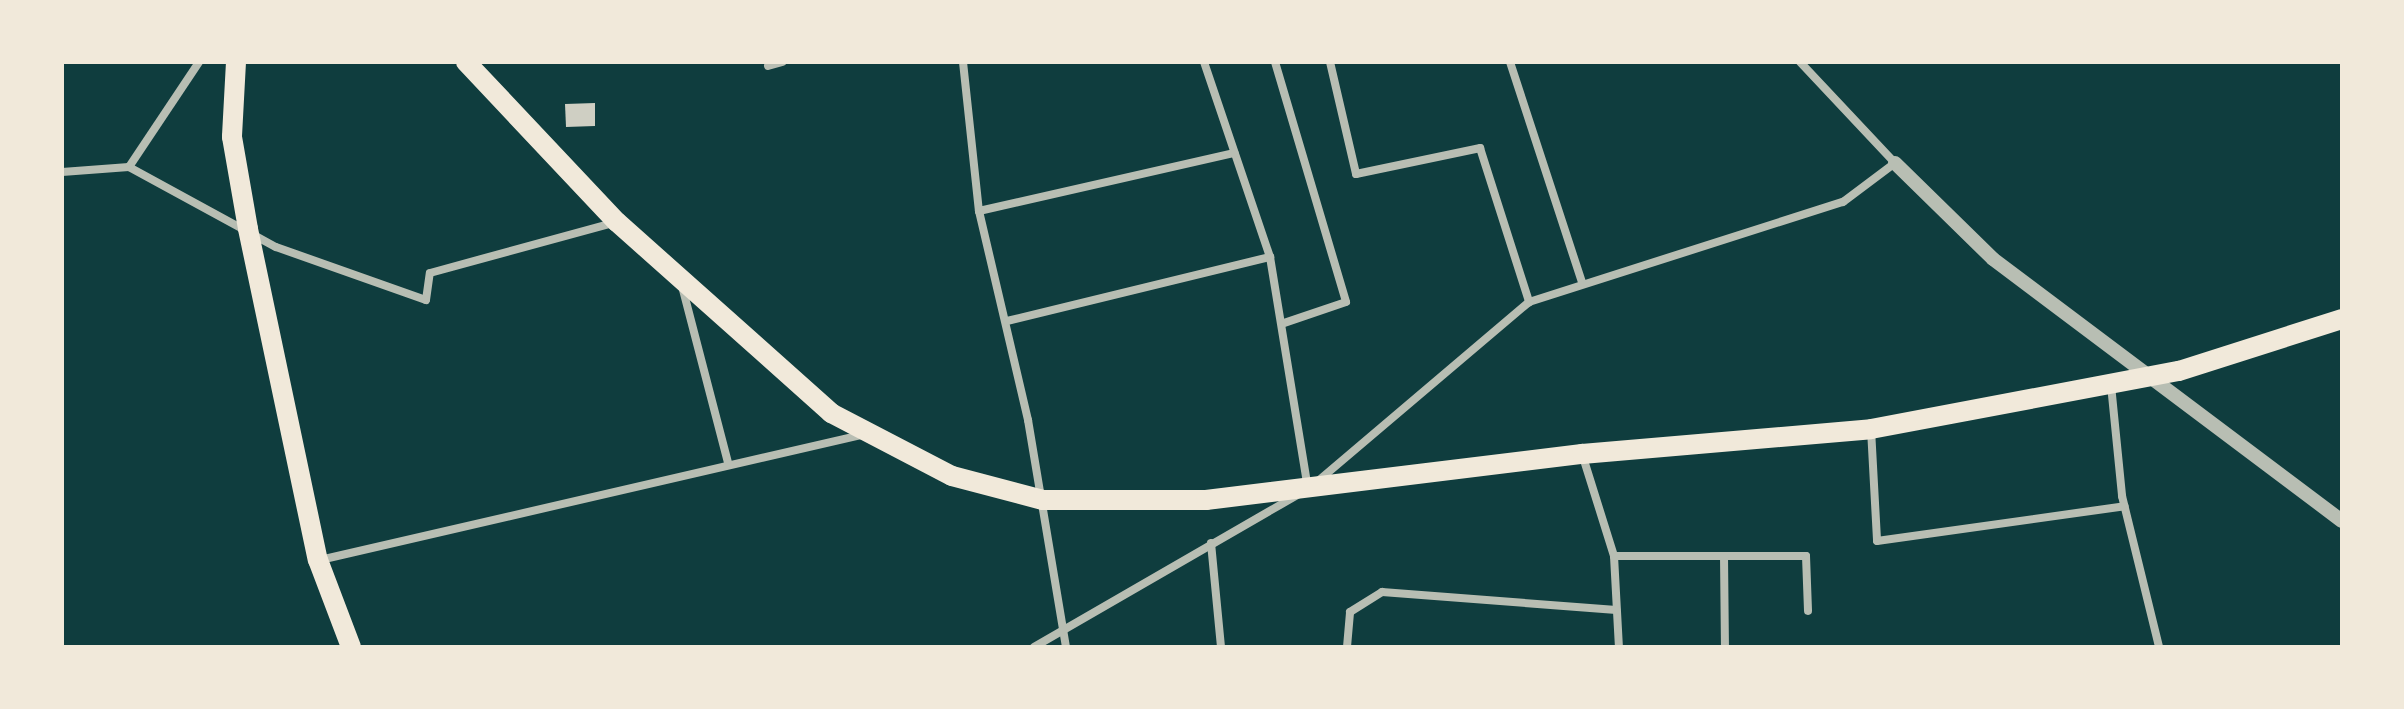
<!DOCTYPE html>
<html>
<head>
<meta charset="utf-8">
<style>
	body { margin:0 }
	#map { position:relative; width:2404px; height:709px; overflow:hidden; background:#0f3d3e; font-family:Karla,sans-serif }
	div>[style] { position:absolute }
	.building>* { inset:0; background:#cfcfc3 }
	.minor>* { height:8px; margin:-4px; padding:0 4px; transform-origin:4px; border-radius:4px; background:#b8beb3 }
	.tertiary>* { height:14px; margin:-7px; padding:0 7px; transform-origin:7px; border-radius:7px; background:#b8beb3 }
	.primary>* { height:20px; margin:-10px; padding:0 10px; transform-origin:10px; border-radius:10px; background:#f1e9da }
	span { translate:-50% -50%; white-space:nowrap; text-align:center; line-height:1.15; -webkit-text-stroke:7px #f1e9da; paint-order:stroke }
	.frame { position:absolute; inset:0; border:64px solid #f1e9da; pointer-events:none }
</style>
</head>
<body>
<div id="map">
	<div class="building">
		<i style="clip-path:polygon(595px 103px,595px 126px,566px 127px,565px 104px)"></i>
	</div>
	<div class="minor">
		<i style="left:963px;top:62px;width:150px;rotate:83.9deg"></i>
		<i style="left:979px;top:211px;width:215px;rotate:76.8deg"></i>
		<i style="left:1028px;top:420px;width:230px;rotate:80.5deg"></i>
		<i style="left:1204px;top:62px;width:206px;rotate:71.3deg"></i>
		<i style="left:1270px;top:257px;width:234px;rotate:80.7deg"></i>
		<i style="left:1275px;top:62px;width:250px;rotate:73.5deg"></i>
		<i style="left:1346px;top:302px;width:65px;rotate:161.3deg"></i>
		<i style="left:1330px;top:62px;width:115px;rotate:76.9deg"></i>
		<i style="left:1356px;top:174px;width:127px;rotate:-11.8deg"></i>
		<i style="left:1480px;top:148px;width:162px;rotate:72.3deg"></i>
		<i style="left:1510px;top:62px;width:231px;rotate:71.9deg"></i>
		<i style="left:768px;top:66px;width:15px;rotate:-16deg"></i>
		<i style="left:129px;top:167px;width:167px;rotate:28.6deg"></i>
		<i style="left:276px;top:247px;width:159px;rotate:19.5deg"></i>
		<i style="left:426px;top:300px;width:27px;rotate:-82deg"></i>
		<i style="left:430px;top:273px;width:193px;rotate:-15.3deg"></i>
		<i style="left:62px;top:172px;width:67px;rotate:-4.3deg"></i>
		<i style="left:129px;top:167px;width:126px;rotate:-56.3deg"></i>
		<i style="left:979px;top:211px;width:262px;rotate:-12.8deg"></i>
		<i style="left:682px;top:286px;width:182px;rotate:75.4deg"></i>
		<i style="left:1007px;top:321px;width:271px;rotate:-13.7deg"></i>
		<i style="left:2111px;top:385px;width:112px;rotate:84.3deg"></i>
		<i style="left:2122px;top:496px;width:155px;rotate:76.2deg"></i>
		<i style="left:1871px;top:429px;width:112px;rotate:86.9deg"></i>
		<i style="left:1877px;top:541px;width:250px;rotate:-8deg"></i>
		<i style="left:1583px;top:457px;width:104px;rotate:72.6deg"></i>
		<i style="left:1614px;top:556px;width:91px;rotate:86.9deg"></i>
		<i style="left:1318px;top:481px;width:277px;rotate:-40.3deg"></i>
		<i style="left:1529px;top:302px;width:330px;rotate:-17.7deg"></i>
		<i style="left:1843px;top:202px;width:65px;rotate:-36.9deg"></i>
		<i style="left:1895px;top:163px;width:139px;rotate:-133.2deg"></i>
		<i style="left:1211px;top:543px;width:104px;rotate:84.5deg"></i>
		<i style="left:1614px;top:556px;width:192px"></i>
		<i style="left:1806px;top:556px;width:55px;rotate:87.9deg"></i>
		<i style="left:1724px;top:556px;width:91px;rotate:89.4deg"></i>
		<i style="left:320px;top:560px;width:555px;rotate:-13.01deg"></i>
		<i style="left:1034px;top:647px;width:304px;rotate:-30deg"></i>
		<i style="left:1347px;top:647px;width:35px;rotate:-85deg"></i>
		<i style="left:1350px;top:612px;width:38px;rotate:-32deg"></i>
		<i style="left:1382px;top:592px;width:235px;rotate:4.4deg"></i>
	</div>
	<div class="tertiary">
		<i style="left:1895px;top:163px;width:137px;rotate:44.4deg"></i>
		<i style="left:1993px;top:259px;width:436px;rotate:36.9deg"></i>
	</div>
	<div class="primary">
		<i style="left:236px;top:62px;width:75px;rotate:93.1deg"></i>
		<i style="left:232px;top:137px;width:93px;rotate:80.1deg"></i>
		<i style="left:248px;top:229px;width:338px;rotate:78.1deg"></i>
		<i style="left:318px;top:560px;width:93px;rotate:69.2deg"></i>
		<i style="left:466px;top:62px;width:220px;rotate:46.7deg"></i>
		<i style="left:617px;top:222px;width:287px;rotate:41.7deg"></i>
		<i style="left:831px;top:413px;width:136px;rotate:27.5deg"></i>
		<i style="left:952px;top:476px;width:94px;rotate:14.8deg"></i>
		<i style="left:1043px;top:500px;width:163px"></i>
		<i style="left:1206px;top:500px;width:379px;rotate:-7deg"></i>
		<i style="left:1582px;top:454px;width:290px;rotate:-4.9deg"></i>
		<i style="left:1871px;top:429px;width:313px;rotate:-10.7deg"></i>
		<i style="left:2179px;top:371px;width:171px;rotate:-17.7deg"></i>
	</div>
	<div class="frame"></div>
</div>
</body>
</html>
